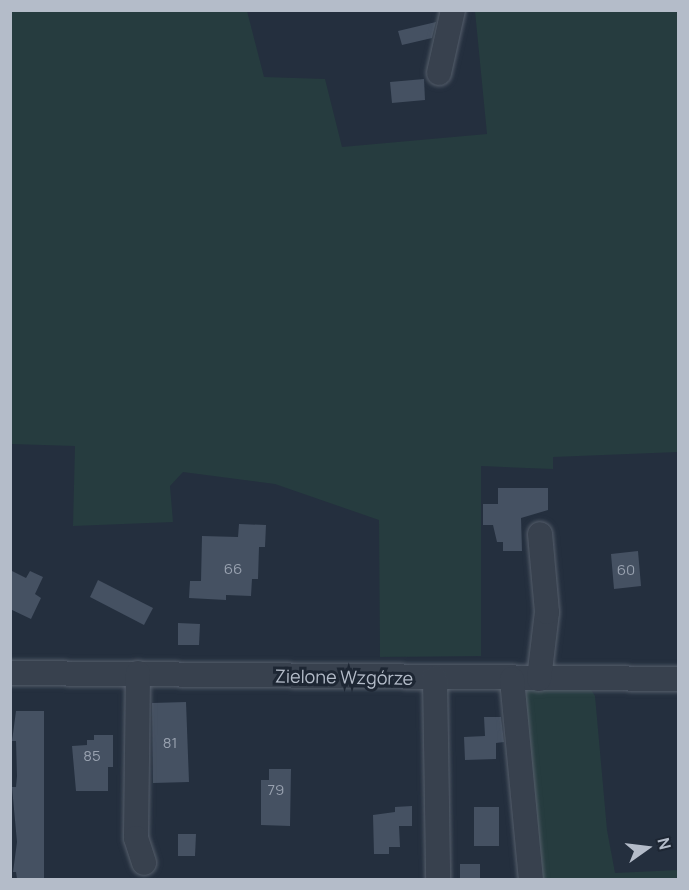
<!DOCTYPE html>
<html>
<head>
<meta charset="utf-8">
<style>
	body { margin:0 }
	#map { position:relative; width:689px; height:890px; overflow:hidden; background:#242f3e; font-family:Manrope,sans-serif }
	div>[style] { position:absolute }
	.green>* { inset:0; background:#263c3f }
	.building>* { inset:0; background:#455162 }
	.roads { filter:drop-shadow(0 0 2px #565f6c) drop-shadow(0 0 2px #565f6c) }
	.minor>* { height:24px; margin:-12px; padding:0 12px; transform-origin:12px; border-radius:12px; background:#38414e }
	span { translate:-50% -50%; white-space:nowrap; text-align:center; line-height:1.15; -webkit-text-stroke:6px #1d2633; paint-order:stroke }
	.number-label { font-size:15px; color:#98a1af }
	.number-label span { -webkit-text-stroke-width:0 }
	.street-label { font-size:18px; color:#b4bcc9 }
	.frame { position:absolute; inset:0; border:12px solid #b4bcc9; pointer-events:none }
	.north { position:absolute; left:617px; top:818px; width:60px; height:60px; -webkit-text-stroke:4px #1d2633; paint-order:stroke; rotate:76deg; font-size:16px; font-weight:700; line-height:24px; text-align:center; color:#b4bcc9 }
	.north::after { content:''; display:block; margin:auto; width:21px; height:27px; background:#b4bcc9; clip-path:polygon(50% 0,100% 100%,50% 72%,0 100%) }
</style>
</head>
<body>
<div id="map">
	<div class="green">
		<i style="clip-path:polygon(11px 10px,247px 11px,264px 77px,325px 79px,342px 147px,487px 134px,475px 11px,678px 11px,678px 452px,553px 457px,553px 469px,481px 466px,481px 656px,380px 657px,379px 520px,275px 484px,183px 472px,170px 486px,173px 522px,73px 526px,75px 446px,11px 444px)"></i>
		<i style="clip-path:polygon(523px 688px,590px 688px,595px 696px,607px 830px,615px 873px,678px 870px,678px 879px,539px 879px)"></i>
	</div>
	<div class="building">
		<i style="clip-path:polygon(436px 22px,432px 38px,402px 45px,398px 31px)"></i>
		<i style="clip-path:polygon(424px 79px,425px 100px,392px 103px,390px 82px)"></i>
		<i style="clip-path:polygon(498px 488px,548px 488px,548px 510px,521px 518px,522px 551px,503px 551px,503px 542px,497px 542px,493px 525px,483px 525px,483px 504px,498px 504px)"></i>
		<i style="clip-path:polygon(239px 524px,266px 525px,265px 547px,259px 547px,258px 579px,252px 579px,251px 596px,226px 595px,226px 600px,189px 598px,190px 581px,201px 581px,202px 536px,238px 537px)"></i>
		<i style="clip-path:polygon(638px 551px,641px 586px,614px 589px,611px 554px)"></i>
		<i style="clip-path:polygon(10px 570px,26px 578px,30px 571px,43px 577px,35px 594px,41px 598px,31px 619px,10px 609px)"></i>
		<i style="clip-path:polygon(98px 580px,153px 608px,144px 625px,90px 597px)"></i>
		<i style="clip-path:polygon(178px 623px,200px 624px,199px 645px,178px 645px)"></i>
		<i style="clip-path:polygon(186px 702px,189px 782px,153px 783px,152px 703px)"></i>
		<i style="clip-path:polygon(16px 711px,44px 711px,44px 879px,17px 879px,16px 872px,13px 872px,17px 842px,12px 787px,16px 787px,17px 776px,16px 741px,12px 741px)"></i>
		<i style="clip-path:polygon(484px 717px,501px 717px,504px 742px,496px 743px,496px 759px,465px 760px,464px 737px,485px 736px)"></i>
		<i style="clip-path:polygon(94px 735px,113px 735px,113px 767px,108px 767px,108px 791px,76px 791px,72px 746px,87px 745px,87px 740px,94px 740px)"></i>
		<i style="clip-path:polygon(269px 769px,291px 769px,290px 826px,261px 825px,261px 780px,269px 780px)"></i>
		<i style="clip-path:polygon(412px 806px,412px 826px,399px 826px,400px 847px,389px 847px,389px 854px,374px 854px,373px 815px,395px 812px,395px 807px)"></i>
		<i style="clip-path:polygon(474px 807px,499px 807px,499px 846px,474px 846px)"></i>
		<i style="clip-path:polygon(178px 834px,196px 834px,195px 856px,178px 856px)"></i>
		<i style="clip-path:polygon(460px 864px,480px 864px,480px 879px,460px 879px)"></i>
	</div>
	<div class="roads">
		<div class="minor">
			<i style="left:439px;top:73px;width:65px;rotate:-77.5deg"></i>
			<i style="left:10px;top:673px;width:668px;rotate:0.51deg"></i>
			<i style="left:138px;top:673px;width:165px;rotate:90.7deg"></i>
			<i style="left:136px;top:838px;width:26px;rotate:72deg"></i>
			<i style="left:435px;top:678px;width:202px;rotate:89.1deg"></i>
			<i style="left:512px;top:679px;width:202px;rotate:84.6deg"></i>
			<i style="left:539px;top:679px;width:67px;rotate:-83.2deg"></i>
			<i style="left:547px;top:612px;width:78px;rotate:-95.1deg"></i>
		</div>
	</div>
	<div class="number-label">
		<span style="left:233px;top:569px">66</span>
		<span style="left:626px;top:570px">60</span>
		<span style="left:170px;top:743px">81</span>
		<span style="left:92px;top:756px">85</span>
		<span style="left:276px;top:790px">79</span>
	</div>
	<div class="street-label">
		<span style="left:344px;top:677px;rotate:1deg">Zielone Wzgórze</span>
	</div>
	<div class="frame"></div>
	<div class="north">N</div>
</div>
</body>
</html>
